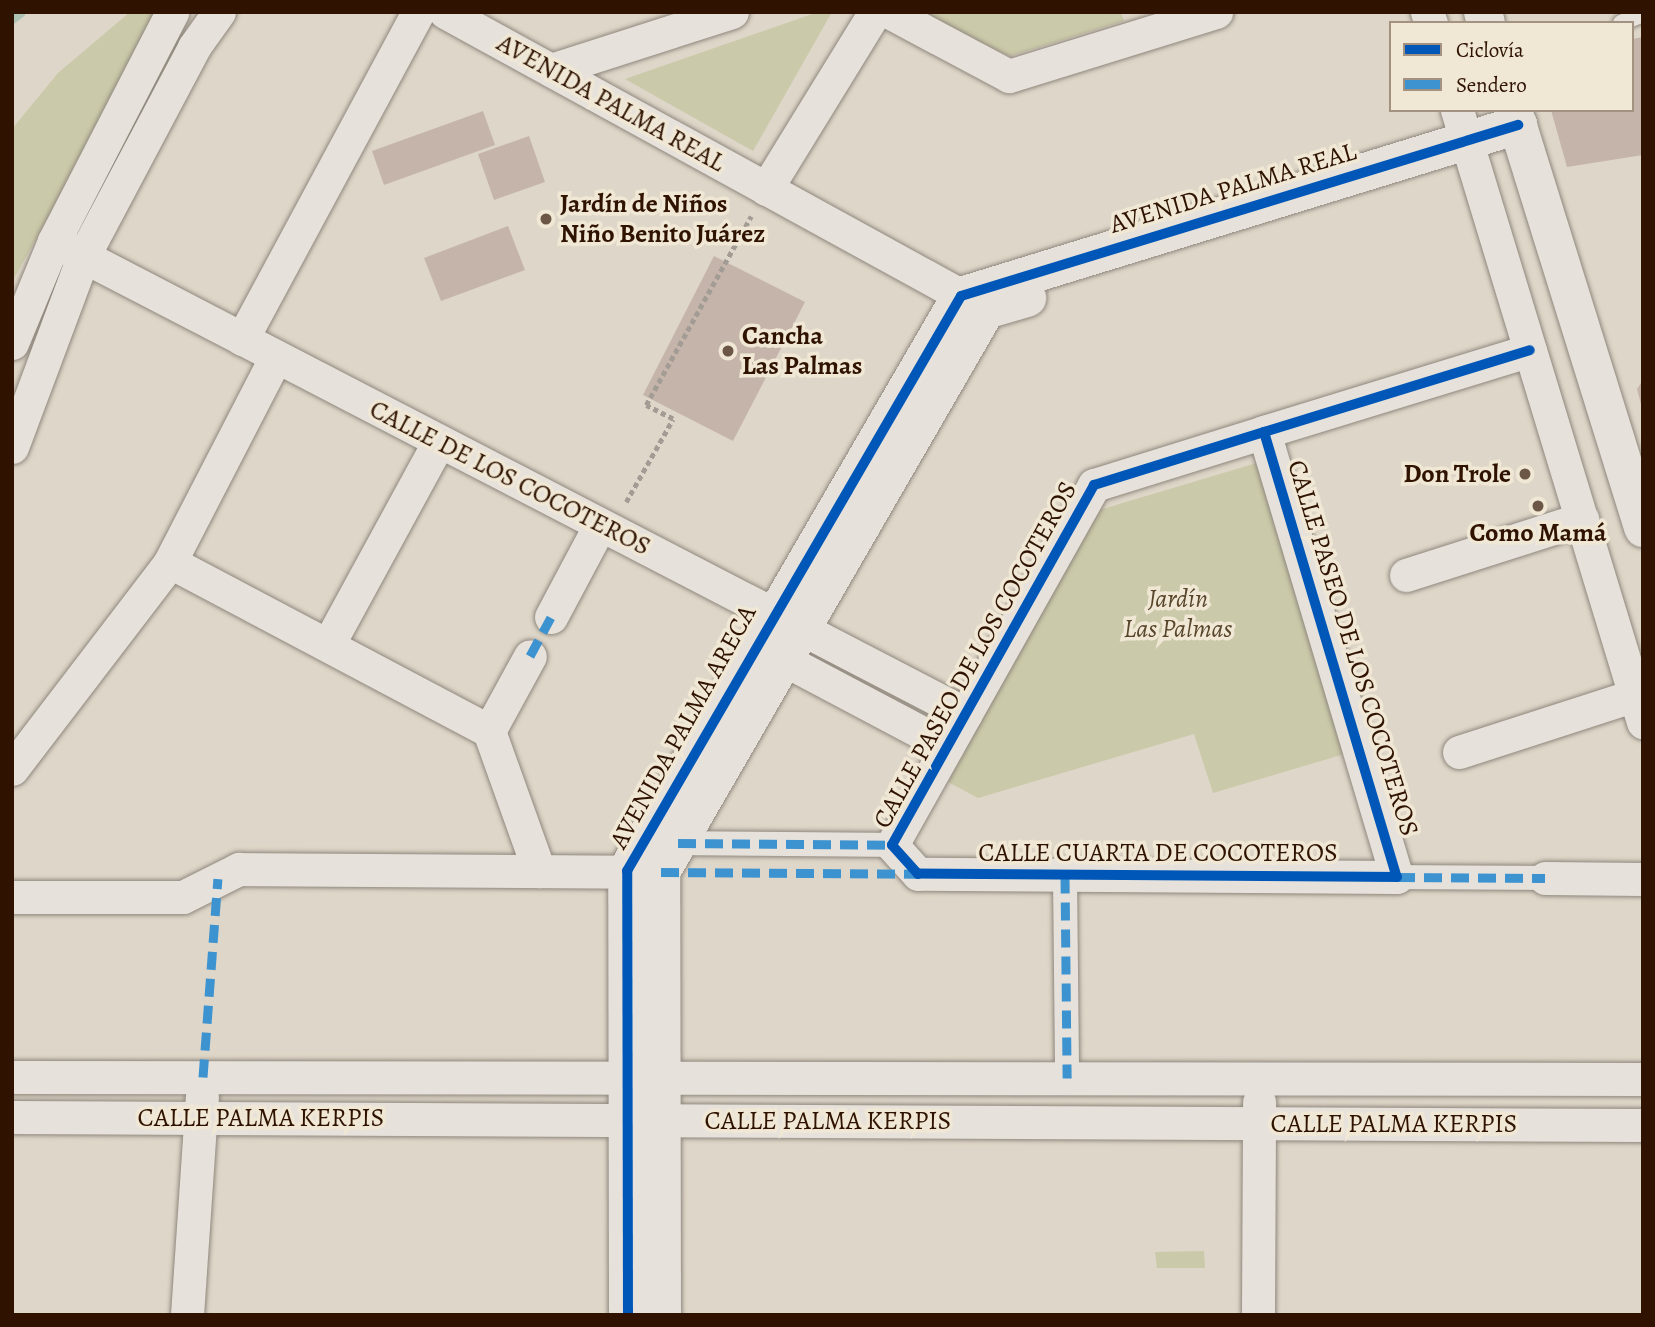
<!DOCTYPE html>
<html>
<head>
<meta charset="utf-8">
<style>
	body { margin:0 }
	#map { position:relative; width:1655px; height:1327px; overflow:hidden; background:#ded6c8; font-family:Alegreya,serif }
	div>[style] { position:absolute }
	.green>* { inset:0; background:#cac9a9 }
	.stream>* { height:9px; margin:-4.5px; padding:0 4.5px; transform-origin:4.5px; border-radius:4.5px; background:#adc3b4 }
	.building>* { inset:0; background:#c5b4aa }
	.path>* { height:4.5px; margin-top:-2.25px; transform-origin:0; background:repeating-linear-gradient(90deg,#a29c94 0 5px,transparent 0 8.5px) }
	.roads { filter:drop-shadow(0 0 2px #8f877d) drop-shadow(0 0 2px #8f877d) }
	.service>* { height:16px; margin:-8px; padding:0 8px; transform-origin:8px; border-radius:8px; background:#e6e2db }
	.pedestrian>* { height:24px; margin:-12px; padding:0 12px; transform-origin:12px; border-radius:12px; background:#e6e2db }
	.minor>* { height:33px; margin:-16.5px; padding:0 16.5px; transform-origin:16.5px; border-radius:16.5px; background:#e6e2db }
	.tertiary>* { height:38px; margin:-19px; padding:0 19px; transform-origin:19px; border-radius:19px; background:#e6e2db }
	.quiet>* { height:9px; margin-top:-4.5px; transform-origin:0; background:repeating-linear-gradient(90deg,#3d92d0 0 18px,transparent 0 27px) }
	.cycleway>* { height:10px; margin:-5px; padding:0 5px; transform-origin:5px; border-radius:5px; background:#0057b8 }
	.dots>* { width:19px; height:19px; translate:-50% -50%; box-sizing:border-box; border:4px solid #f0e7d5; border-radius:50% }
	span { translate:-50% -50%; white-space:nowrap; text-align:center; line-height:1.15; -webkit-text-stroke:7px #f0e7d5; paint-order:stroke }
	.street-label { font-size:26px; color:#2f1300 }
	.poi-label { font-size:26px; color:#2f1300; font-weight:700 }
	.left { translate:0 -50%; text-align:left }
	.right { translate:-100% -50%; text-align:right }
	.park-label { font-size:26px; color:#58462b; font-style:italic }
	.frame { position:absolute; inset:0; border:14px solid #2f1300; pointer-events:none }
	.legend { position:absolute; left:1389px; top:21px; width:245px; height:91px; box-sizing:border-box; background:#f0e7d5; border:2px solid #a39280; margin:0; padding:9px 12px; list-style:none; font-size:21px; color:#2f1300 }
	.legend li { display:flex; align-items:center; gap:14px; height:35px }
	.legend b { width:35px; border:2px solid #a39280 }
</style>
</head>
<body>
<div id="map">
	<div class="green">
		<i style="clip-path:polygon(130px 12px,163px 12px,12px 282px,12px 129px,58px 73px)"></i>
		<i style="clip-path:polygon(818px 12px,832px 12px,753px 151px,625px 79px)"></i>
		<i style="clip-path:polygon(914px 12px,1121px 12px,1124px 21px,1010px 56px)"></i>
		<i style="clip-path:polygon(1260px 462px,1348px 753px,1213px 793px,1194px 734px,978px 798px,948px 782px,1096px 511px)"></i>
		<i style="clip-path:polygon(1204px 1251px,1205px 1268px,1157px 1268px,1155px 1252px)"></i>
	</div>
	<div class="stream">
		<i style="left:12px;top:19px;width:11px;rotate:-38deg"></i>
	</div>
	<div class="building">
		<i style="clip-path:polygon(1643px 37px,1643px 155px,1567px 167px,1551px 110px,1632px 110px,1632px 39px)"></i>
		<i style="clip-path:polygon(483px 111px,495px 145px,384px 185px,372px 151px)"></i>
		<i style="clip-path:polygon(529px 136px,545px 182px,494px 200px,478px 154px)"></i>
		<i style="clip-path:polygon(508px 226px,525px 270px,441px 301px,424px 258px)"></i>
		<i style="clip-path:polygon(714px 256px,805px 302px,733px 441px,643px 395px)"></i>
		<i style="clip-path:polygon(1643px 380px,1643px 408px,1642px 408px,1637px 389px)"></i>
	</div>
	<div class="path">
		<i style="left:626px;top:502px;width:95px;rotate:-60.5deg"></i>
		<i style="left:673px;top:419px;width:30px;rotate:-153deg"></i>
		<i style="left:646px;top:405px;width:216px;rotate:-60.9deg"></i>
	</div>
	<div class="roads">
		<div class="service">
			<i style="left:1621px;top:23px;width:24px;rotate:-22deg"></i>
		</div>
		<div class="pedestrian">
			<i style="left:678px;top:843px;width:214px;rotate:0.5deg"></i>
			<i style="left:1065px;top:875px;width:203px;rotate:89.4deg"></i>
			<i style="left:1397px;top:877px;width:148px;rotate:0.4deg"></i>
		</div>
		<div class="minor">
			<i style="left:445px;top:12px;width:613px;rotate:28.78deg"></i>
			<i style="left:889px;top:12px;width:136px;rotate:28.1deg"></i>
			<i style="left:1009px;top:76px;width:217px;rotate:-17.2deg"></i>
			<i style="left:1427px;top:12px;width:12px;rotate:70deg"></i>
			<i style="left:551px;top:70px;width:190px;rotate:-17.8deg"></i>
			<i style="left:1457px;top:110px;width:640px;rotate:73.09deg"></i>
			<i style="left:766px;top:189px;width:208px;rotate:-58.4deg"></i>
			<i style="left:54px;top:241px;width:1027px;rotate:27.41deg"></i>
			<i style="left:242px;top:339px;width:371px;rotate:-61.7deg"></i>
			<i style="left:12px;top:343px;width:110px;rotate:-67.6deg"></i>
			<i style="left:54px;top:241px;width:258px;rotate:-62.7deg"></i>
			<i style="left:1264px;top:432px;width:464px;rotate:73.4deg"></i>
			<i style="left:1397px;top:877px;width:479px;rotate:-179.6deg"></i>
			<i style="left:918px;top:874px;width:39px;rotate:-132deg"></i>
			<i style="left:892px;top:845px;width:413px;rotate:-60.7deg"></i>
			<i style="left:1094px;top:485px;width:178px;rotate:-17.3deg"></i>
			<i style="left:1264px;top:432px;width:278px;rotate:-17.1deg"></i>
			<i style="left:12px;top:447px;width:203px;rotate:-69.5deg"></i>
			<i style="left:83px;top:257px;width:238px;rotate:-62.1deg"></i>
			<i style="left:194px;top:47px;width:43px;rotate:-54.5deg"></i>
			<i style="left:170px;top:562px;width:361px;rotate:27.9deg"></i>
			<i style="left:489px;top:731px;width:149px;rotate:70.3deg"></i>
			<i style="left:1406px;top:575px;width:185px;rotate:-17.7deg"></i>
			<i style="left:551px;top:617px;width:104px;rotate:-62deg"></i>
			<i style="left:328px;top:645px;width:232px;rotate:-61.4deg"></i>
			<i style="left:760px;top:647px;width:212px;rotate:27.9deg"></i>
			<i style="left:489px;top:731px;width:85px;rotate:-61.3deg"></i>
			<i style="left:1459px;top:752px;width:185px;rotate:-17.9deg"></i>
			<i style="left:12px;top:769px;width:260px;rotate:-52.6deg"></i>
			<i style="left:170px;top:562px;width:231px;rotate:-62.7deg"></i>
			<i style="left:1545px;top:878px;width:98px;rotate:0.6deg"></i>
			<i style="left:12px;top:897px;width:171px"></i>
			<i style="left:183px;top:897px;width:63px;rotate:-26.6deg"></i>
			<i style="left:239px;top:869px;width:415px;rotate:0.4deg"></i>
			<i style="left:12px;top:1077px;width:1631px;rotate:0.07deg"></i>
			<i style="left:12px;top:1117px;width:1631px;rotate:0.28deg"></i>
			<i style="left:187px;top:1315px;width:219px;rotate:-86.1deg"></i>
			<i style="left:1258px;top:1315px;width:213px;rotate:-89.7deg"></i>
		</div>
		<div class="tertiary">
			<i style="left:1483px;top:12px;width:11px;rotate:75deg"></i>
			<i style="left:1513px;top:110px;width:438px;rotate:72.7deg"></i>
			<i style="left:628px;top:1315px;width:444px;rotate:-90.1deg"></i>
			<i style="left:627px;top:871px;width:665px;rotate:-59.85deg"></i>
			<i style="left:961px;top:296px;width:583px;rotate:-17.07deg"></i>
			<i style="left:662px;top:1315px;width:443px;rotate:-90.1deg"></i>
			<i style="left:661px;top:872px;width:649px;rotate:-59.96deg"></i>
			<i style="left:986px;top:310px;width:43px;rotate:-16.3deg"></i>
		</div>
	</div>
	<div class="quiet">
		<i style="left:530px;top:656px;width:44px;rotate:-61.7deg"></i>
		<i style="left:678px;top:843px;width:214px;rotate:0.5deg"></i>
		<i style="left:661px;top:872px;width:257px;rotate:0.4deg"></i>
		<i style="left:1065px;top:875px;width:203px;rotate:89.4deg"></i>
		<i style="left:1397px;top:877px;width:148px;rotate:0.4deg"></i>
		<i style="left:203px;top:1077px;width:199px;rotate:-85.7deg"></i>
	</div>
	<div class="cycleway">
		<i style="left:1264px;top:432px;width:464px;rotate:73.4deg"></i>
		<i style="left:1397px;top:877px;width:479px;rotate:-179.6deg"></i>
		<i style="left:918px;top:874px;width:39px;rotate:-132deg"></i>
		<i style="left:892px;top:845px;width:413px;rotate:-60.7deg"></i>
		<i style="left:1094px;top:485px;width:178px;rotate:-17.3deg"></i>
		<i style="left:1264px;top:432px;width:278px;rotate:-17.1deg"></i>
		<i style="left:628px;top:1315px;width:444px;rotate:-90.1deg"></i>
		<i style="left:627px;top:871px;width:665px;rotate:-59.85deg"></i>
		<i style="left:961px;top:296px;width:583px;rotate:-17.07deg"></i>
	</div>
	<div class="dots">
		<i style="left:546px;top:219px;background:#6c5746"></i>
		<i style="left:728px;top:351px;background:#6c5746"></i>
		<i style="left:1525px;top:474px;background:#6c5746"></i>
		<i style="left:1538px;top:506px;background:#6c5746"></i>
	</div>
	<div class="street-label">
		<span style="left:611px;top:103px;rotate:29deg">AVENIDA PALMA REAL</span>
		<span style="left:1233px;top:188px;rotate:-17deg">AVENIDA PALMA REAL</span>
		<span style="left:510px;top:478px;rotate:27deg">CALLE DE LOS COCOTEROS</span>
		<span style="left:1353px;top:648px;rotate:73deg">CALLE PASEO DE LOS COCOTEROS</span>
		<span style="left:975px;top:655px;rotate:-61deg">CALLE PASEO DE LOS COCOTEROS</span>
		<span style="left:683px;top:727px;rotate:-61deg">AVENIDA PALMA ARECA</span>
		<span style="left:1158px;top:853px">CALLE CUARTA DE COCOTEROS</span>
		<span style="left:261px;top:1118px">CALLE PALMA KERPIS</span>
		<span style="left:828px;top:1121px">CALLE PALMA KERPIS</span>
		<span style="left:1394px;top:1124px">CALLE PALMA KERPIS</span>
	</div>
	<div class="poi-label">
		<span class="left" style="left:560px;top:219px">Jardín de Niños<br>Niño Benito Juárez</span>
		<span class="left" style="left:742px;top:351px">Cancha<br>Las Palmas</span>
		<span class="right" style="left:1511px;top:474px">Don Trole</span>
		<span style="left:1538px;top:533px">Como Mamá</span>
	</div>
	<div class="park-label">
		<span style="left:1178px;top:614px">Jardín<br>Las Palmas</span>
	</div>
	<div class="frame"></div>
	<ul class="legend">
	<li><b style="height:9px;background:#0057b8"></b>Ciclovía</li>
	<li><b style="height:9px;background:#3d92d0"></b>Sendero</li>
	</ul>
</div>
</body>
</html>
